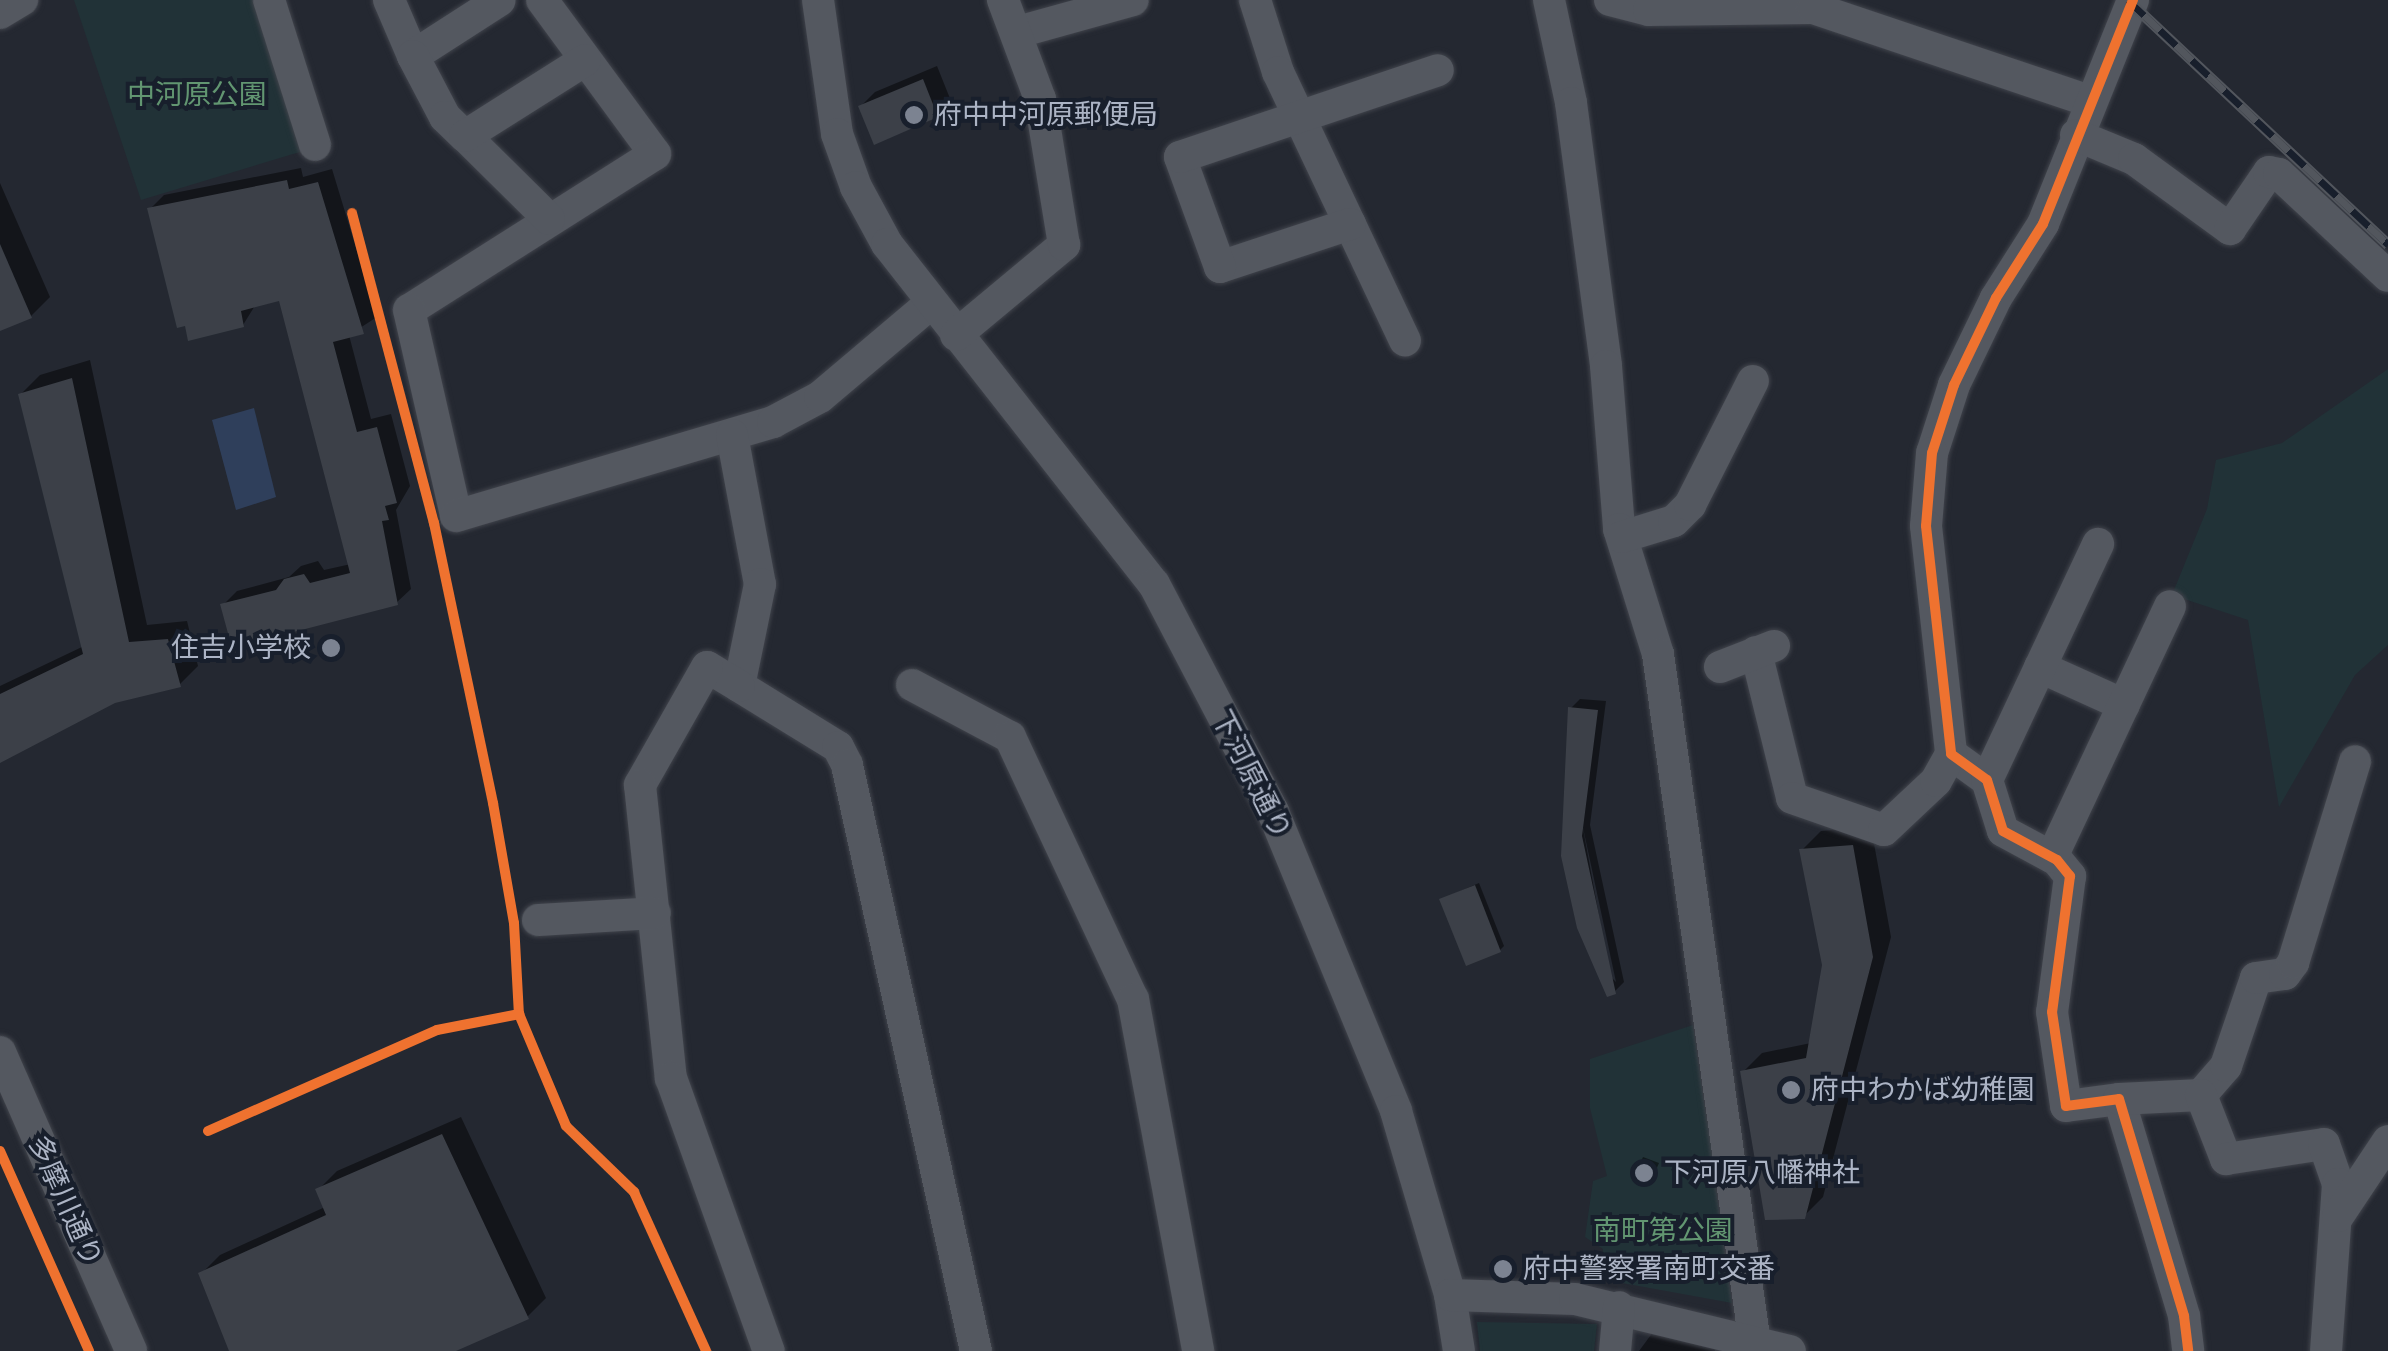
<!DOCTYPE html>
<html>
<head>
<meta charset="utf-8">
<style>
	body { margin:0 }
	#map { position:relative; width:2388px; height:1351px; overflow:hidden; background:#242831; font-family:"DejaVu Sans","Noto Sans JP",sans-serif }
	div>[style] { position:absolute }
	.green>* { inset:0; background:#213237 }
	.water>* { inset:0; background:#2f3f5b }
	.shadow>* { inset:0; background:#0007 }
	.building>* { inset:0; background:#3c4048 }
	.roads { filter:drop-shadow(0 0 2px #40434b) drop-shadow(0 0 2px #40434b) }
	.minor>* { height:32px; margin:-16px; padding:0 16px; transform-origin:16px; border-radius:16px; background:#545860 }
	.rail>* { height:11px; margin-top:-5.5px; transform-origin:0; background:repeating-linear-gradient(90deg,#181f2c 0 22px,#52565d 0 44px); box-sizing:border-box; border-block:2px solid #52565d }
	.cycleway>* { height:10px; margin:-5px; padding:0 5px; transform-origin:5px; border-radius:5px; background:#ef722f }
	.dots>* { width:28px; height:28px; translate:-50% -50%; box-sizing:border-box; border:5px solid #181f2c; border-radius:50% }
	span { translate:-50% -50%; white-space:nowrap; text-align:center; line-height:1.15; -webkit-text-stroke:8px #181f2c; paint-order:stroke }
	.park-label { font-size:28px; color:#629671 }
	.poi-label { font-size:28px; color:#acb4c5 }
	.left { translate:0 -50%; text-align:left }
	.right { translate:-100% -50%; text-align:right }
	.street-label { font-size:28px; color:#acb4c5 }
</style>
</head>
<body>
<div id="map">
	<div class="green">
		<i style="clip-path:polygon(74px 0,255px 0,303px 151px,141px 200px)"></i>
		<i style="clip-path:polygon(2388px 369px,2388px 645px,2355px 675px,2279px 807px,2248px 620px,2172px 595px,2207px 509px,2216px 460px,2282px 443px)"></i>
		<i style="clip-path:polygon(1693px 1025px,1707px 1122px,1719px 1127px,1716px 1189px,1732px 1303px,1600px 1279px,1603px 1249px,1585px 1237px,1593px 1181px,1607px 1176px,1590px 1108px,1590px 1059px)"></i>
		<i style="clip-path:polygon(1477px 1322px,1597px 1324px,1594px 1351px,1480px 1351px)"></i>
	</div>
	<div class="water">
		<i style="clip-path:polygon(254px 408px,276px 497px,236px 510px,212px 420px)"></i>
	</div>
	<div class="shadow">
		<i style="clip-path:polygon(937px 66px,951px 101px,937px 115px,861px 106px,875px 92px)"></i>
		<i style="clip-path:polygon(301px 168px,303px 177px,332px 169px,377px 317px,349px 335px,371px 419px,391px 414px,410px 486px,396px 510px,411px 589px,396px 603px,223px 605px,237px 591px,289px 577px,301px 566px,318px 561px,324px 570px,351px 564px,281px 298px,256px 304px,243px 325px,150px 209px,164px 195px)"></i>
		<i style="clip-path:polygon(0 183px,50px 297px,31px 316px,0 328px)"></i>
		<i style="clip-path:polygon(90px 360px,147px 625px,187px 621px,198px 666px,179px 685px,114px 701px,0 760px,0 686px,84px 646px,21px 394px,40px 375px)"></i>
		<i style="clip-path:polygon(evenodd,1580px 699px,1606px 701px,1590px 825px,1624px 982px,1615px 991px,1579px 927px,1571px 708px,1580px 699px,1582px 823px,1616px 982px,1610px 976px,1582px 823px)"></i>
		<i style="clip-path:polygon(1871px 827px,1891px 937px,1823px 1197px,1804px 1216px,1743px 1072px,1762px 1053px,1811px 1043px,1825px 965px,1802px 850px,1821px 831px)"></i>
		<i style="clip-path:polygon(1479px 883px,1504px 946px,1500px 950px,1442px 899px)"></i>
		<i style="clip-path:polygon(461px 1117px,546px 1298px,527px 1317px,449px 1351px,232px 1351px,201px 1274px,220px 1255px,325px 1207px,318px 1190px,337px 1171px)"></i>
		<i style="clip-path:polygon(1643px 1157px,1659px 1163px,1650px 1184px,1634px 1178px)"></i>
		<i style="clip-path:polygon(1659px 1324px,1716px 1340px,1715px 1351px,1639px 1351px)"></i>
	</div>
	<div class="building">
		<i style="clip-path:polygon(923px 79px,938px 117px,874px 145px,858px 106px)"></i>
		<i style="clip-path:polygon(287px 180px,289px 189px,318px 182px,364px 334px,333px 342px,357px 432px,377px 427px,397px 503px,385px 506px,389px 520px,382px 521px,398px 605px,232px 648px,220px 604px,276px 590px,284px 579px,304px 574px,310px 583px,350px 573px,279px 301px,241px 311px,244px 327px,188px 341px,185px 326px,177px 328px,147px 208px)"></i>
		<i style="clip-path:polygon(0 244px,32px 318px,0 331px)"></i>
		<i style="clip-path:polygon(72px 378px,129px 642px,168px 639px,181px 687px,115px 703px,0 763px,0 694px,83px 654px,18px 394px)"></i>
		<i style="clip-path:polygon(1568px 707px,1598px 710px,1582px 836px,1616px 994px,1607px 997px,1577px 928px,1561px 856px)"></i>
		<i style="clip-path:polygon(1853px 845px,1873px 957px,1805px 1219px,1765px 1220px,1740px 1071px,1806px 1058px,1822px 965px,1799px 849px)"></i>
		<i style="clip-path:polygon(1475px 885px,1501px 952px,1466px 966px,1439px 899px)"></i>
		<i style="clip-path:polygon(442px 1134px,529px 1319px,456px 1351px,229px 1351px,198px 1273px,326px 1215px,315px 1189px)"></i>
	</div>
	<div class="roads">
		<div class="minor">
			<i style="left:269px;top:0;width:152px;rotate:72.4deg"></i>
			<i style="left:389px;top:0;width:61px;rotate:66.8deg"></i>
			<i style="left:413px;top:56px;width:103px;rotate:-32.8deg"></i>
			<i style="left:542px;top:0;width:191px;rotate:53.7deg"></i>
			<i style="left:655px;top:154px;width:291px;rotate:147.6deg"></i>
			<i style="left:409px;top:310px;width:211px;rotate:77.1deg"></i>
			<i style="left:456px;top:516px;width:331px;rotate:-16.5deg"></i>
			<i style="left:773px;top:422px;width:53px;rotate:-28deg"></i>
			<i style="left:820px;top:397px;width:144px;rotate:-40.2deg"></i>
			<i style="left:818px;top:0;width:135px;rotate:81.9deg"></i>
			<i style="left:837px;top:134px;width:56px;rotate:70.3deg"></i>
			<i style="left:856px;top:187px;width:65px;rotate:61.5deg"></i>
			<i style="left:887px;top:244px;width:432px;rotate:51.9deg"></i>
			<i style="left:1154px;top:584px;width:257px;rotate:62.4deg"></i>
			<i style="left:1273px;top:812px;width:323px;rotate:67.6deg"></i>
			<i style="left:1396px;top:1111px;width:192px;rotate:73.6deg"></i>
			<i style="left:1450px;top:1295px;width:57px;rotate:80.9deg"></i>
			<i style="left:1255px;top:0;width:76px;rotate:72.3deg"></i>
			<i style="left:1278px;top:72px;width:297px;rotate:64.7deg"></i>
			<i style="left:1549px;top:0;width:105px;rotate:77.9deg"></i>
			<i style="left:1571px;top:103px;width:265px;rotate:82.4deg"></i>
			<i style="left:1606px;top:366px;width:164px;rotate:85.4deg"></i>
			<i style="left:1619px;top:529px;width:131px;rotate:72.7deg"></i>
			<i style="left:1658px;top:654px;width:704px;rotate:82deg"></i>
			<i style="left:1610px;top:0;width:40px;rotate:14.4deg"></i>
			<i style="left:1649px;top:10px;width:164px;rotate:-0.7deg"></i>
			<i style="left:1813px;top:8px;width:291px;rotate:18.6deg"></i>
			<i style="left:2133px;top:0;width:241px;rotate:111.9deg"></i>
			<i style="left:2043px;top:224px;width:88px;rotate:122.4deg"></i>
			<i style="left:1996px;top:298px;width:97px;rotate:115.8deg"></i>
			<i style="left:1954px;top:385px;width:71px;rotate:107.9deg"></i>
			<i style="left:1932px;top:453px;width:73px;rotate:94.7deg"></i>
			<i style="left:1926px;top:526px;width:229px;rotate:83.7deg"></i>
			<i style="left:1951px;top:754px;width:44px;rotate:35.8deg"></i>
			<i style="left:1987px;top:780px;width:53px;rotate:72.6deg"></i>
			<i style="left:2003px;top:831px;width:61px;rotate:28.2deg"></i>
			<i style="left:2057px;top:860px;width:21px;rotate:51deg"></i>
			<i style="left:2070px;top:876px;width:137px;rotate:97.5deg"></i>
			<i style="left:2052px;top:1012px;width:95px;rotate:81.5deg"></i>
			<i style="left:2066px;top:1106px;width:53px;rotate:-7.5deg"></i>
			<i style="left:2119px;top:1099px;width:227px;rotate:73.3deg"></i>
			<i style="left:2184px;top:1316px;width:35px;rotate:83deg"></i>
			<i style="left:0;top:13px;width:26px;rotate:-31deg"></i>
			<i style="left:1018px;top:32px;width:119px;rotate:-15.5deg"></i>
			<i style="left:413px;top:56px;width:69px;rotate:62.3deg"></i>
			<i style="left:445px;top:117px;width:28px;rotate:44deg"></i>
			<i style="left:2076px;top:135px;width:63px;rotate:22.5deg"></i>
			<i style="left:2134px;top:159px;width:119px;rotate:36.1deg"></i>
			<i style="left:2230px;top:229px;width:69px;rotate:-55.6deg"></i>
			<i style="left:2269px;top:172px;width:10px;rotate:11deg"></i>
			<i style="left:2279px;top:174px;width:149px;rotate:43.1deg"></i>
			<i style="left:549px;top:219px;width:118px;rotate:-135.3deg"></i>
			<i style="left:465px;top:136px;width:142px;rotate:-32.3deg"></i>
			<i style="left:1350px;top:224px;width:137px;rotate:161.7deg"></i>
			<i style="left:1220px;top:267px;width:117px;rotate:-110deg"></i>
			<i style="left:1180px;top:157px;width:272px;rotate:-18.6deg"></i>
			<i style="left:956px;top:335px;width:141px;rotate:-39.8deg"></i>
			<i style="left:1064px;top:245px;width:148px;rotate:-99.3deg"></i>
			<i style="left:1040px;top:99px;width:106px;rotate:-110.5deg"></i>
			<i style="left:732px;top:435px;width:152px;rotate:79.4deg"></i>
			<i style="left:760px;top:584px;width:104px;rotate:101.6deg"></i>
			<i style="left:739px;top:686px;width:116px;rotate:31.6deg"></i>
			<i style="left:838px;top:747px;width:20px;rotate:63deg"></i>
			<i style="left:847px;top:765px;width:600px;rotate:77.59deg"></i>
			<i style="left:1622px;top:537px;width:54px;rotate:-17.1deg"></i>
			<i style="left:1674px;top:521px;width:23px;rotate:-45deg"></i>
			<i style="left:1690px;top:505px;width:139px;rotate:-63.1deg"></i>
			<i style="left:1756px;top:652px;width:150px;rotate:76.1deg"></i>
			<i style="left:1792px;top:798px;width:97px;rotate:19.2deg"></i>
			<i style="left:1884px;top:830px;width:71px;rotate:-43.3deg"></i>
			<i style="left:1936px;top:781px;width:31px;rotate:-61deg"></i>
			<i style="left:1720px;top:667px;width:58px;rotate:-21.3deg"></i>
			<i style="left:2040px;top:667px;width:92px;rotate:24.3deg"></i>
			<i style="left:912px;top:685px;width:111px;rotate:28deg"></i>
			<i style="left:1010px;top:737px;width:289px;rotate:64.9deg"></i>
			<i style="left:1133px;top:999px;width:358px;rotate:79.5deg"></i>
			<i style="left:739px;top:686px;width:37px;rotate:-149deg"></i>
			<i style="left:707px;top:667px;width:136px;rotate:119.6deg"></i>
			<i style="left:640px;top:785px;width:295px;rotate:84deg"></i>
			<i style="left:671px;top:1078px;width:290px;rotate:70.3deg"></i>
			<i style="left:1987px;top:780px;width:261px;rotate:-64.8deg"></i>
			<i style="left:2052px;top:857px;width:277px;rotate:-64.8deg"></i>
			<i style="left:538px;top:920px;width:117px;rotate:-3.4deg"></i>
			<i style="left:0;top:1052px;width:326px;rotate:66.3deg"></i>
			<i style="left:2201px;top:1095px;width:38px;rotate:-49deg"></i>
			<i style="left:2226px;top:1066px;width:93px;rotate:-71.2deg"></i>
			<i style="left:2256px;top:978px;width:29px;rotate:-8deg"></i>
			<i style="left:2285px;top:974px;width:14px;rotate:-54deg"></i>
			<i style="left:2293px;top:963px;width:211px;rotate:-72.9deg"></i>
			<i style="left:2119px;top:1099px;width:82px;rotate:-2.8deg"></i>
			<i style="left:2201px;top:1095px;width:69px;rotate:68.7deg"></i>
			<i style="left:2226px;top:1159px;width:99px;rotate:-8.7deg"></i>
			<i style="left:2324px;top:1144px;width:42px;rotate:70.7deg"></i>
			<i style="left:2338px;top:1184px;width:167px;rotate:94.1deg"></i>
			<i style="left:2338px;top:1216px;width:90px;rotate:-56.3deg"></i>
			<i style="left:1450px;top:1295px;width:125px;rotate:1.8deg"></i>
			<i style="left:1575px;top:1299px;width:221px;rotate:13.6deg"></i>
			<i style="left:1615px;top:1351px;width:44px;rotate:-84.8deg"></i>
		</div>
	</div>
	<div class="rail">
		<i style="left:2128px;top:0;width:357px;rotate:43.2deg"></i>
	</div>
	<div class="cycleway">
		<i style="left:2133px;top:0;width:241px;rotate:111.9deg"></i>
		<i style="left:2043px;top:224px;width:88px;rotate:122.4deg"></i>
		<i style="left:1996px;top:298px;width:97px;rotate:115.8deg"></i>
		<i style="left:1954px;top:385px;width:71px;rotate:107.9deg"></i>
		<i style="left:1932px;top:453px;width:73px;rotate:94.7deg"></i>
		<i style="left:1926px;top:526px;width:229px;rotate:83.7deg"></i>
		<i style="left:1951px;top:754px;width:44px;rotate:35.8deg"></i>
		<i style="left:1987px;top:780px;width:53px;rotate:72.6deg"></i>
		<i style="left:2003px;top:831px;width:61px;rotate:28.2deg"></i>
		<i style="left:2057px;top:860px;width:21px;rotate:51deg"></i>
		<i style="left:2070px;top:876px;width:137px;rotate:97.5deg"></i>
		<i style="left:2052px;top:1012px;width:95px;rotate:81.5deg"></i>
		<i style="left:2066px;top:1106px;width:53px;rotate:-7.5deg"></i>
		<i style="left:2119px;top:1099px;width:227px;rotate:73.3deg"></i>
		<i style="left:2184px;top:1316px;width:35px;rotate:83deg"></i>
		<i style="left:352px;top:213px;width:321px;rotate:75.2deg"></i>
		<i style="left:434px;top:523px;width:286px;rotate:78.1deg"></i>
		<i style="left:493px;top:803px;width:122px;rotate:80.1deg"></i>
		<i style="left:514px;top:923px;width:91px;rotate:86.9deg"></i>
		<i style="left:519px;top:1014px;width:121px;rotate:67.2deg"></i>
		<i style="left:566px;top:1126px;width:95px;rotate:44.1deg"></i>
		<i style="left:634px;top:1192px;width:175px;rotate:65.6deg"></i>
		<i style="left:208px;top:1131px;width:250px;rotate:-23.8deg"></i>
		<i style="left:437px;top:1030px;width:84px;rotate:-11deg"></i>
		<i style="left:0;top:1151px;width:219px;rotate:66deg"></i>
	</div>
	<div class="dots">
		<i style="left:914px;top:115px;background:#7c8391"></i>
		<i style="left:331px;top:648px;background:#7c8391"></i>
		<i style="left:1791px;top:1090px;background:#7c8391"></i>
		<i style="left:1644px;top:1173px;background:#7c8391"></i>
		<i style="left:1503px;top:1269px;background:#7c8391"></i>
	</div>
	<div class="park-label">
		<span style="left:197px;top:95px">中河原公園</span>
		<span style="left:1663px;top:1231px">南町第公園</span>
	</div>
	<div class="poi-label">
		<span class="left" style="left:934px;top:115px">府中中河原郵便局</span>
		<span class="right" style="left:311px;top:648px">住吉小学校</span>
		<span class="left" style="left:1811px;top:1090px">府中わかば幼稚園</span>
		<span class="left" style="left:1664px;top:1173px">下河原八幡神社</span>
		<span class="left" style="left:1523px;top:1269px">府中警察署南町交番</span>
	</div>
	<div class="street-label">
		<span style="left:1251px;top:775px;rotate:63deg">下河原通り</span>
		<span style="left:65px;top:1201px;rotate:66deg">多摩川通り</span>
	</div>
</div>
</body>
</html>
